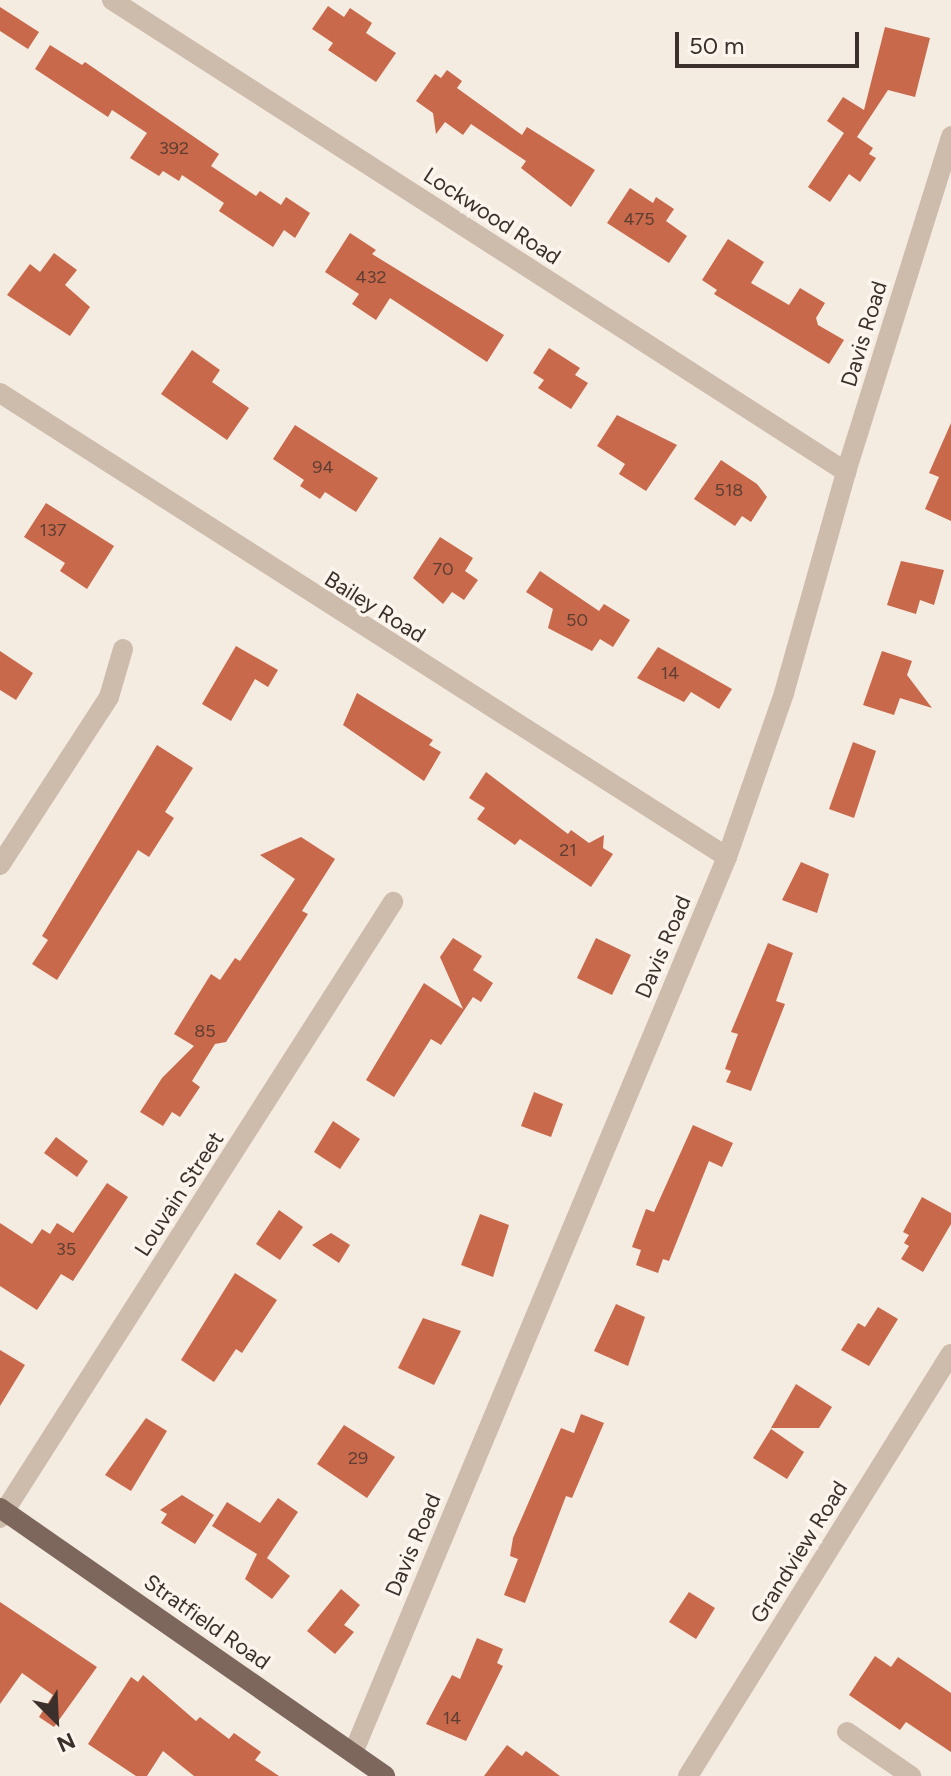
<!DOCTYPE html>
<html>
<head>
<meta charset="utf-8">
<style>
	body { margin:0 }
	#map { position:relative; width:951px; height:1776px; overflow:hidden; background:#f4ebe1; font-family:Figtree,sans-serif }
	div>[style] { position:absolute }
	.building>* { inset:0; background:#c8694b }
	.minor>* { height:20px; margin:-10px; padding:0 10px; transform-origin:10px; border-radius:10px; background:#cdbbac }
	.major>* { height:20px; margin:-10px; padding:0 10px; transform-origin:10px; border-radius:10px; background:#7d675c }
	span { translate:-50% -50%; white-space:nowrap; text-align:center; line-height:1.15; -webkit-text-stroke:7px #fbf5ee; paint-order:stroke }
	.number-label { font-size:18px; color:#5e3e33 }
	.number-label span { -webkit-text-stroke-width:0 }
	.street-label { font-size:22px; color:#3b302b }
	.north { position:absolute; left:16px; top:1680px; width:80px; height:80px; -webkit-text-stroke:6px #fbf5ee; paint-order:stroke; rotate:156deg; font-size:22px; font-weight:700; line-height:32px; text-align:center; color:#3b302b }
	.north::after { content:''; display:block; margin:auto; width:28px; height:36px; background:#3b302b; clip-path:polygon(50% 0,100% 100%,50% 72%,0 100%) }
	.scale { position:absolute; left:675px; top:32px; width:184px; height:36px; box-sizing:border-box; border:4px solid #3b302b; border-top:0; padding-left:10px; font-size:24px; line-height:28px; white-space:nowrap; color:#3b302b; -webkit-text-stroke:6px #fbf5ee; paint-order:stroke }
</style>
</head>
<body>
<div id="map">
	<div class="building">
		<i style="clip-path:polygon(328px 6px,344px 17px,350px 8px,372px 23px,366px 33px,396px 53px,376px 82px,328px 50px,333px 43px,312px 29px)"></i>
		<i style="clip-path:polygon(0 7px,39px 32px,28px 49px,0 31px)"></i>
		<i style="clip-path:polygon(885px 27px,930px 38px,915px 97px,888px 90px,857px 137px,873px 148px,869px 154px,876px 158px,860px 182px,849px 174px,830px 202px,808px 187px,844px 133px,827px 121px,843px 97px,864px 110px)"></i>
		<i style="clip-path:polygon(50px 45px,82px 65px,85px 62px,219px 154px,211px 166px,256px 196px,260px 191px,281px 205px,286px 197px,310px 213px,295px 238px,284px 230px,273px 247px,219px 211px,224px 203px,182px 175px,179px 181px,163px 171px,159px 176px,130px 158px,147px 133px,112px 110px,108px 117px,35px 69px)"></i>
		<i style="clip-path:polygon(447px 70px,462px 81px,457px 88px,522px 135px,527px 127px,595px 170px,571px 207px,521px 168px,526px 161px,471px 124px,463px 135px,445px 122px,436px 134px,433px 113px,416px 101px,435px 74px,441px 78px)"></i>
		<i style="clip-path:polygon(630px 188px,653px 203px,656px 197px,674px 209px,666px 221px,687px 236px,669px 263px,607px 223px)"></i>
		<i style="clip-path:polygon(350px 233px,376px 250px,372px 254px,504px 335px,487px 362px,390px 298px,376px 320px,352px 304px,359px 294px,325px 272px)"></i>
		<i style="clip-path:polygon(728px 239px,764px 262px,751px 283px,789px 305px,800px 288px,825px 303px,816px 318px,818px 325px,844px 340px,829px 364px,714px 294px,717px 290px,702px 280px)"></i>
		<i style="clip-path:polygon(54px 253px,77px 270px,65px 285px,90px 307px,70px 336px,7px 295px,30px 264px,40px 272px)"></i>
		<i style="clip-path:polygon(549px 348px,580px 368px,575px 375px,588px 383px,571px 409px,538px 388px,544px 380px,533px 373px)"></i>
		<i style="clip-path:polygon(192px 350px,220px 370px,212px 382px,249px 408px,227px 440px,161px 394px)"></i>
		<i style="clip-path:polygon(617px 415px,677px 445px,646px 491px,619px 474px,625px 464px,597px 446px)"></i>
		<i style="clip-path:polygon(951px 423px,951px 521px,925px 509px,939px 477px,929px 473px)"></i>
		<i style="clip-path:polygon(295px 425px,378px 478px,356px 512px,325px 492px,320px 499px,300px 486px,304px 480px,273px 459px)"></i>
		<i style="clip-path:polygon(721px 460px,757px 484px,767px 497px,751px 522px,742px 516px,735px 526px,694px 499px)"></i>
		<i style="clip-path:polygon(46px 503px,114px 546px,87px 589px,60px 571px,65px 563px,24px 537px)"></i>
		<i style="clip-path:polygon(440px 537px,473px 558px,465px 571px,478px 580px,464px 600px,452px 592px,443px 604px,413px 578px)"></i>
		<i style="clip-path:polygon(901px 561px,944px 570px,934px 605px,920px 600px,916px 614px,887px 605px)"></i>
		<i style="clip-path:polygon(540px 571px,599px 611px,604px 604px,630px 620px,613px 647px,600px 639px,592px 651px,548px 628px,553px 609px,526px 592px)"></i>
		<i style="clip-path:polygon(236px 646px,278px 670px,268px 687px,255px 679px,231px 721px,202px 704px)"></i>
		<i style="clip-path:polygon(658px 647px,732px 689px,719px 709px,691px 692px,684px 702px,637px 678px)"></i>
		<i style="clip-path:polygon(0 651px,33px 673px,16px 700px,0 690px)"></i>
		<i style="clip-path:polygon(882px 651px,912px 661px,907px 675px,932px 708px,900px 698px,894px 715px,863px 705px)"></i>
		<i style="clip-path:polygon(357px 693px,433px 740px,429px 745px,441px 752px,424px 781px,343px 725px)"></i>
		<i style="clip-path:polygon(853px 742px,876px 751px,854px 818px,829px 809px)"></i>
		<i style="clip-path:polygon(157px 745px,193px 768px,165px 812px,174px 818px,149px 857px,138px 850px,57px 980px,32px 964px,48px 940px,42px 936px)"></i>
		<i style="clip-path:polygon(486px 772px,568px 834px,571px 830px,589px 843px,604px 835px,603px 848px,613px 854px,591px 887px,520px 839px,515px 845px,477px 819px,485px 808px,469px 798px)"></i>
		<i style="clip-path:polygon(301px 837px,335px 859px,302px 911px,308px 914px,226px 1042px,215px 1044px,192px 1081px,200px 1087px,180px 1117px,172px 1112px,163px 1126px,140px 1112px,162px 1078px,194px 1046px,174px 1034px,211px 974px,220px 980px,235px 958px,240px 961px,295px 879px,260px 855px)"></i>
		<i style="clip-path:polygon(801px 862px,829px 874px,817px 913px,782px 900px)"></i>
		<i style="clip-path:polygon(453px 938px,482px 956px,473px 970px,493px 983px,481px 1002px,473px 997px,441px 1045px,431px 1039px,394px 1097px,366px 1080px,424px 983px,463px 1009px,440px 957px)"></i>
		<i style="clip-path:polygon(596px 938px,631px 955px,612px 995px,577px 978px)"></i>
		<i style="clip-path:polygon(768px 943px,793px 953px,776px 1001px,785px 1004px,751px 1091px,726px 1082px,731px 1071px,725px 1069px,738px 1034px,731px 1032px)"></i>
		<i style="clip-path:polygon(534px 1092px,563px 1104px,551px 1137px,521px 1126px)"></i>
		<i style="clip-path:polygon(333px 1121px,360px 1139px,340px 1169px,314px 1152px)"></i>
		<i style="clip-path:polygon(693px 1125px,733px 1143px,722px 1167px,709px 1161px,669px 1261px,663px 1259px,658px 1273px,636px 1265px,641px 1250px,632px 1247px,646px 1209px,654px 1212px)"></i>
		<i style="clip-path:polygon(56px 1137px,88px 1161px,77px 1177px,44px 1153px)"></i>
		<i style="clip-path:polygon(107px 1183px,128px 1197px,73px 1281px,61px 1274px,37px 1310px,0 1286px,0 1223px,32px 1244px,42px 1229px,50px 1234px,57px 1223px,73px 1233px)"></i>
		<i style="clip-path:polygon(922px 1197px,951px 1213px,951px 1224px,923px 1272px,901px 1259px,909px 1246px,904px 1243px,909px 1235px,903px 1232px)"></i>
		<i style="clip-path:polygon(279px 1210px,303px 1227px,280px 1260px,256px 1244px)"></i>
		<i style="clip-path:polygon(480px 1214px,509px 1225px,493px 1277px,461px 1265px)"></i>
		<i style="clip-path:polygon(331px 1233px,350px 1245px,339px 1263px,312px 1245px)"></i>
		<i style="clip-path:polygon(235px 1273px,277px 1300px,242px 1353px,236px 1349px,214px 1382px,181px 1360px)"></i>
		<i style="clip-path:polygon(616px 1304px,645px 1317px,628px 1366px,594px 1351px)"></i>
		<i style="clip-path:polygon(878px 1307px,898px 1319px,869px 1366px,841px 1350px,858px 1323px,865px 1327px)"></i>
		<i style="clip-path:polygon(423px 1318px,461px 1331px,434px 1385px,398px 1368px)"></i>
		<i style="clip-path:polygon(0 1350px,25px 1365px,0 1406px)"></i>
		<i style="clip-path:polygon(796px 1384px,832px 1407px,819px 1428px,771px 1428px)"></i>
		<i style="clip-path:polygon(581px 1414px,604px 1423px,572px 1498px,566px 1496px,525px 1603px,504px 1595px,518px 1559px,510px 1556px,513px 1538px,561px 1428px,574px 1433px)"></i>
		<i style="clip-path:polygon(146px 1418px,167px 1431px,131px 1491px,105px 1475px)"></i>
		<i style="clip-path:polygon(344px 1425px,395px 1457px,367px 1498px,317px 1464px)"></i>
		<i style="clip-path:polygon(771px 1429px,804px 1452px,787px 1479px,753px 1458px)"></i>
		<i style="clip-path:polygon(182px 1495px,214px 1515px,195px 1544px,161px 1523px,167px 1514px,160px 1510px)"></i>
		<i style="clip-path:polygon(278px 1498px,298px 1512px,267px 1558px,290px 1576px,272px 1599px,245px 1579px,257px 1554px,212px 1526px,227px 1502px,260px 1523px)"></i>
		<i style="clip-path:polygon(341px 1589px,360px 1605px,344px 1625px,354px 1632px,335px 1654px,307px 1631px)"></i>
		<i style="clip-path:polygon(689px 1592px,715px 1608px,696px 1639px,669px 1622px)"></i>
		<i style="clip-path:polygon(0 1602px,97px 1667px,54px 1727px,39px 1717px,53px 1695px,22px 1673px,0 1704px)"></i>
		<i style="clip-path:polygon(477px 1638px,503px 1649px,497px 1663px,503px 1666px,466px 1741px,426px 1724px,452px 1675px,460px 1679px)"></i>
		<i style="clip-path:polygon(875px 1656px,891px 1667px,898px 1657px,951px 1693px,951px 1752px,906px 1722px,900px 1730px,849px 1695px)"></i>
		<i style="clip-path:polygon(143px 1675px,196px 1721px,200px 1717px,229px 1739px,234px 1733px,261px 1752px,255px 1760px,279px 1776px,194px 1776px,163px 1751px,147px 1776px,136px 1776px,88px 1744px,131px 1677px,138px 1682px)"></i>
		<i style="clip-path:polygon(507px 1745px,522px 1756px,526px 1751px,560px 1776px,484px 1776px)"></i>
	</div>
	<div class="minor">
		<i style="left:112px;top:0;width:873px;rotate:32.74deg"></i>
		<i style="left:0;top:393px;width:862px;rotate:32.55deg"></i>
		<i style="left:0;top:865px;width:200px;rotate:-57deg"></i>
		<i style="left:109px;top:697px;width:50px;rotate:-73.7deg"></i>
		<i style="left:0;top:1518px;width:731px;rotate:-57.46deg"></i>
		<i style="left:847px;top:1732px;width:78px;rotate:34.5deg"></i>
		<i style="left:353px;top:1753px;width:971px;rotate:-67.34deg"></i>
		<i style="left:727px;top:857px;width:174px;rotate:-70.8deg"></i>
		<i style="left:784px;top:693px;width:230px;rotate:-74.3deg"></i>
		<i style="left:846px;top:472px;width:352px;rotate:-72.6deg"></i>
		<i style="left:688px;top:1776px;width:497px;rotate:-58.1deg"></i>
	</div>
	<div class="major">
		<i style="left:0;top:1508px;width:469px;rotate:34.8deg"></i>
	</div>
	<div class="number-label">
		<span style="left:174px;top:148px">392</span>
		<span style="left:639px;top:219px">475</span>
		<span style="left:371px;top:277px">432</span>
		<span style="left:323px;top:467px">94</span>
		<span style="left:729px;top:490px">518</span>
		<span style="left:53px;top:530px">137</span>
		<span style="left:443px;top:569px">70</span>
		<span style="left:577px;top:620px">50</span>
		<span style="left:670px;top:673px">14</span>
		<span style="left:568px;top:850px">21</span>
		<span style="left:205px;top:1031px">85</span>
		<span style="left:66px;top:1249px">35</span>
		<span style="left:358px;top:1458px">29</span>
		<span style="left:452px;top:1718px">14</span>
	</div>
	<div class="street-label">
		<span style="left:492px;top:216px;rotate:33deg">Lockwood Road</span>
		<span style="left:864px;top:334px;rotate:-73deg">Davis Road</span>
		<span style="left:375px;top:607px;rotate:32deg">Bailey Road</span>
		<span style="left:663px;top:947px;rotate:-67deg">Davis Road</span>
		<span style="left:179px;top:1194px;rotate:-57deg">Louvain Street</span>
		<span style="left:413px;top:1545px;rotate:-67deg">Davis Road</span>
		<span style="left:799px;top:1552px;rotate:-58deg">Grandview Road</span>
		<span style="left:207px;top:1622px;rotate:35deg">Stratfield Road</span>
	</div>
	<div class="north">N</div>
	<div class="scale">50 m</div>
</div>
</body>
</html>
